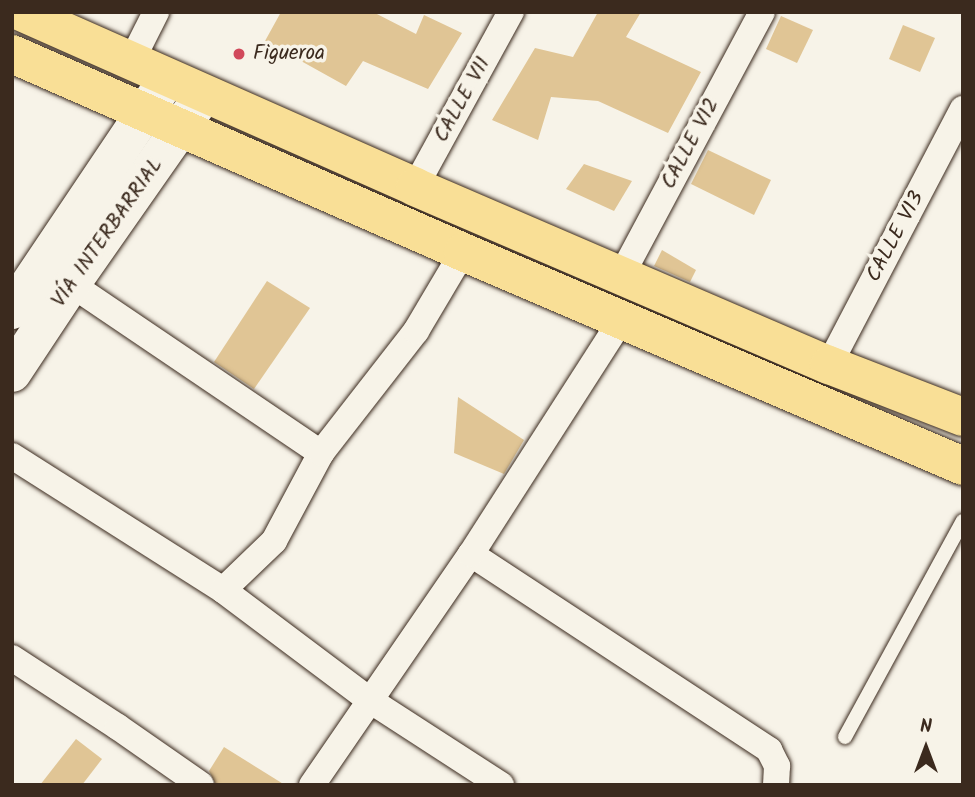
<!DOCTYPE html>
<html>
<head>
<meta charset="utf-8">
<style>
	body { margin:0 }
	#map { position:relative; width:975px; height:797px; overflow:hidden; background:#f7f3e8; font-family:Kalam,sans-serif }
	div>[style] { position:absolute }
	.building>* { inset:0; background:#e0c595 }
	.roads { filter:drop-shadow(0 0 2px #3b2a1e) drop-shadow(0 0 2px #3b2a1e) }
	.service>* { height:14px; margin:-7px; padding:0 7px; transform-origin:7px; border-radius:7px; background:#f7f3e8 }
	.minor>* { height:26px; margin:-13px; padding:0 13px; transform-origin:13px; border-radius:13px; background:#f7f3e8 }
	.secondary>* { height:38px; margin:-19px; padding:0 19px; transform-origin:19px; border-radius:19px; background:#f7f3e8 }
	.primary>* { height:38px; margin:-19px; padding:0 19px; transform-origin:19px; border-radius:19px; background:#f9df96 }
	.dots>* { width:19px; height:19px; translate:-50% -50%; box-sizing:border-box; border:4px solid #f7f3e8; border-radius:50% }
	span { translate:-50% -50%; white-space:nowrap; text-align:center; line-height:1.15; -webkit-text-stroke:7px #f7f3e8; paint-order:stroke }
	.poi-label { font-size:21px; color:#3b2a1e }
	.left { translate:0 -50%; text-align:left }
	.street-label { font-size:21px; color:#3b2a1e }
	.frame { position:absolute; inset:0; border:14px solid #3b2a1e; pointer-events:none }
	.north { position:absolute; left:891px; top:713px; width:70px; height:70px; -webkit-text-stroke:5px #f7f3e8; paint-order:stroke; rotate:0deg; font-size:19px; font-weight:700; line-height:28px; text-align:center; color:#3b2a1e }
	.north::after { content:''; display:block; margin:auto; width:24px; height:32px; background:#3b2a1e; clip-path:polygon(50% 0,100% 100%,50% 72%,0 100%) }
</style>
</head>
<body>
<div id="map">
	<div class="building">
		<i style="clip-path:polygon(281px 12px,373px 12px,416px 34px,424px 15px,462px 33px,428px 89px,363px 61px,346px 86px,265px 41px)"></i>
		<i style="clip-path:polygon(598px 12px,641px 12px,626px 37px,701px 72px,668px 133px,598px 101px,551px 97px,538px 140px,492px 120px,535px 48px,573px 57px)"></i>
		<i style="clip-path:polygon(781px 16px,813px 30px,797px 63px,766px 49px)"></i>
		<i style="clip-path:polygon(903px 25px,935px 38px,920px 72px,889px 59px)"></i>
		<i style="clip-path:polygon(708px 150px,771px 180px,754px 215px,691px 184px)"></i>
		<i style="clip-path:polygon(584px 164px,632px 181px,614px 211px,566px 189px)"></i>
		<i style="clip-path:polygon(662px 250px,696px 270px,690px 282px,654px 266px)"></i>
		<i style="clip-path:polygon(267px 281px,310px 308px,254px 389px,214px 362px)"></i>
		<i style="clip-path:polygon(458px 397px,524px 440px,504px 474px,454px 453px)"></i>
		<i style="clip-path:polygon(76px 739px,102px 759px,82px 785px,40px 785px)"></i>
		<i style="clip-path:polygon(224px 747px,285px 785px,216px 785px,209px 771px)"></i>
	</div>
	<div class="roads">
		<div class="service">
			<i style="left:845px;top:737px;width:246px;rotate:-61.4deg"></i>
		</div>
		<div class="minor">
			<i style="left:132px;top:60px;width:54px;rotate:-63.4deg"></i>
			<i style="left:415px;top:187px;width:200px;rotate:-61.3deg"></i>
			<i style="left:621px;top:276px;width:299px;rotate:-61.9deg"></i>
			<i style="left:71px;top:284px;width:302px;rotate:34.1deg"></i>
			<i style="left:829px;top:365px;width:289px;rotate:-62.4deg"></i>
			<i style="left:12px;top:456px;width:250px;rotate:32.4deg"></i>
			<i style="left:223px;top:590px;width:185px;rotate:36.9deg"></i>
			<i style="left:371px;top:701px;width:155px;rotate:32.9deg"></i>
			<i style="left:471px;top:554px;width:357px;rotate:33.3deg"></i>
			<i style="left:769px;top:750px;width:18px;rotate:63deg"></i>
			<i style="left:777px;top:766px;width:19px;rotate:93deg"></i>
			<i style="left:223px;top:590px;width:71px;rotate:-43.9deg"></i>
			<i style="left:274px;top:541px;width:100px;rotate:-61.9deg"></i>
			<i style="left:321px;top:453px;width:155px;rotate:-52.1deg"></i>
			<i style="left:416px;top:331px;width:92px;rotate:-59.3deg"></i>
			<i style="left:12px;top:658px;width:126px;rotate:33.1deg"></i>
			<i style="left:118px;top:727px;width:101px;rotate:34.9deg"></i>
			<i style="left:312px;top:785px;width:280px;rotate:-55.5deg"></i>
			<i style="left:471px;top:554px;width:279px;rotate:-57.3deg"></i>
		</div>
		<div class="secondary">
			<i style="left:12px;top:310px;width:278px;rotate:-56.1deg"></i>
			<i style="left:12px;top:373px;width:107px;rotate:-56.5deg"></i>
			<i style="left:71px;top:284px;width:232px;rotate:-55deg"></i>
		</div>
		<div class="primary">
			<i style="left:21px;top:12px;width:431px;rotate:23.9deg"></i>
			<i style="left:415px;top:187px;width:451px;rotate:23.3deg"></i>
			<i style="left:829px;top:365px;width:144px;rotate:21.2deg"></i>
			<i style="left:12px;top:54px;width:493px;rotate:23.7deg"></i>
			<i style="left:463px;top:252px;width:544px;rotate:23.17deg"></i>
		</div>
	</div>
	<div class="dots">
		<i style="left:239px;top:54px;background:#d1495b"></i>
	</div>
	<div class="poi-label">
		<span class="left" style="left:253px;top:54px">Figueroa</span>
	</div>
	<div class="street-label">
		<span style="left:463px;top:100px;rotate:-61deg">CALLE V11</span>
		<span style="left:691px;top:144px;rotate:-62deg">CALLE V12</span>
		<span style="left:108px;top:233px;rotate:-55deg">VÍA INTERBARRIAL</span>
		<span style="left:896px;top:237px;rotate:-62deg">CALLE V13</span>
	</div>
	<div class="frame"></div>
	<div class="north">N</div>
</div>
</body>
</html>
